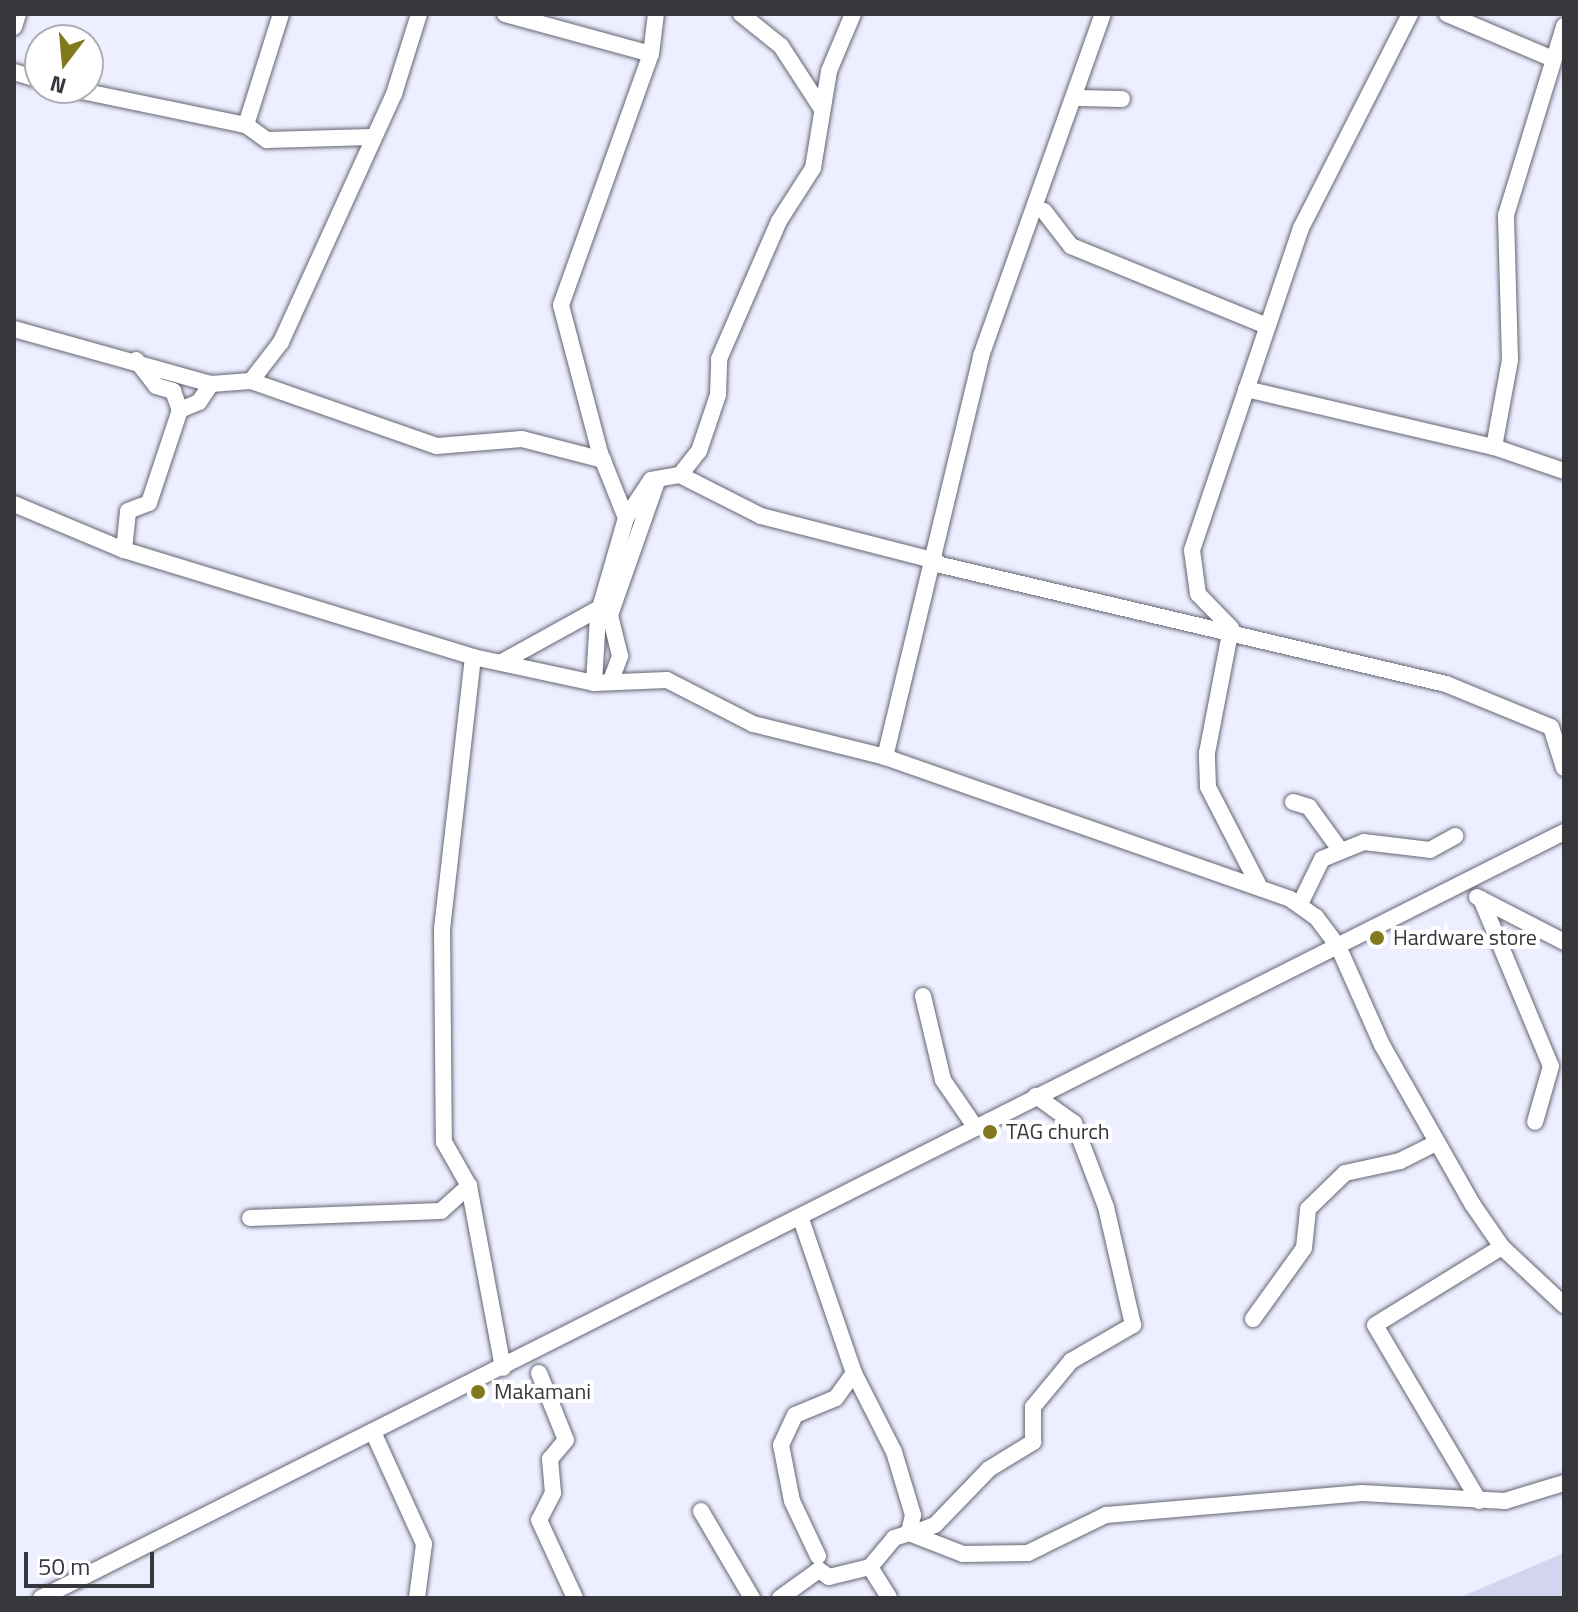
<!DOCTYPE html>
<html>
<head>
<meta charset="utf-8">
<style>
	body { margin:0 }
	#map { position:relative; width:1578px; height:1612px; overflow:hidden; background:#edeeff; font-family:"Titillium Web",sans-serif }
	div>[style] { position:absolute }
	.green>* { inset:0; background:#d3d4ef }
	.roads { filter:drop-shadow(0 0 2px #646573) drop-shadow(0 0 2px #646573) }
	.minor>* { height:16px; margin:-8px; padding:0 8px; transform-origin:8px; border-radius:8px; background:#fff }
	.dots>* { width:22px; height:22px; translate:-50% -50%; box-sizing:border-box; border:4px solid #fff; border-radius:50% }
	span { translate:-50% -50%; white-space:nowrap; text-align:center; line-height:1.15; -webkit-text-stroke:8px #fff; paint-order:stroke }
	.poi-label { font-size:22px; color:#37373e }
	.left { translate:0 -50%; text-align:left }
	.frame { position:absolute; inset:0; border:16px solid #37373e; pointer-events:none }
	.north { position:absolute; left:24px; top:24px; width:80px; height:80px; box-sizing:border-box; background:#fff; border:2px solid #afafb2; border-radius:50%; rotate:196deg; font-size:22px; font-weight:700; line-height:32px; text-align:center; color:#37373e }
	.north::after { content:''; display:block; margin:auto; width:28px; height:36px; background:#81791e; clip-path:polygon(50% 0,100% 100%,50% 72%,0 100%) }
	.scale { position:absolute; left:24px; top:1552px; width:130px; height:36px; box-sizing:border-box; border:4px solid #37373e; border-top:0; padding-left:10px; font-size:24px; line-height:28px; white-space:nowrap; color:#37373e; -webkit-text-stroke:6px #fff; paint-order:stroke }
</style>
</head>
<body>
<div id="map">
	<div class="green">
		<i style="clip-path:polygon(1564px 1553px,1564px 1598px,1458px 1598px)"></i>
	</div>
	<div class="roads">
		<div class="minor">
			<i style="left:505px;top:14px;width:151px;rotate:15.3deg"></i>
			<i style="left:741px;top:14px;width:51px;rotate:38.7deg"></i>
			<i style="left:781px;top:46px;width:72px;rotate:57deg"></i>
			<i style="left:1447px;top:14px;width:115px;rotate:23deg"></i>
			<i style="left:14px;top:27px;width:14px;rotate:-73deg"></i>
			<i style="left:14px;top:72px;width:27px;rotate:17deg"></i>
			<i style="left:67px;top:88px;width:183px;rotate:11.7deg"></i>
			<i style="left:246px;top:125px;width:26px;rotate:36deg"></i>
			<i style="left:267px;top:140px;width:104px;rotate:-1.7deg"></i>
			<i style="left:1077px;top:98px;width:45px;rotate:1.3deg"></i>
			<i style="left:246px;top:125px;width:116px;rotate:-72.5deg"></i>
			<i style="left:1044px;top:211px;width:44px;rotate:52.4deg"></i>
			<i style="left:1071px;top:246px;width:209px;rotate:22.2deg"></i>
			<i style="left:14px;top:329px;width:205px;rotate:15.6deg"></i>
			<i style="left:136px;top:360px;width:33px;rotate:52deg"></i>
			<i style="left:156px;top:386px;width:18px;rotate:16deg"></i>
			<i style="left:173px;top:391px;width:20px;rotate:70deg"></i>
			<i style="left:251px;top:381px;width:197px;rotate:19.3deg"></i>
			<i style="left:437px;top:446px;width:85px;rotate:-4.7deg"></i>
			<i style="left:522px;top:439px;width:84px;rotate:14.5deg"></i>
			<i style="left:1246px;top:389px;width:255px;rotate:13.2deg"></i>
			<i style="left:1494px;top:447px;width:74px;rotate:18.9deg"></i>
			<i style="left:1494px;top:447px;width:88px;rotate:-79.6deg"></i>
			<i style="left:1510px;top:360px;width:145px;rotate:-91.6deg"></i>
			<i style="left:1506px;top:215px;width:198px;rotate:-72.9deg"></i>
			<i style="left:680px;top:475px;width:91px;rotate:26.8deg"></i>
			<i style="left:761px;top:516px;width:181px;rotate:14.4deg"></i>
			<i style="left:14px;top:504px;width:119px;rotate:22.7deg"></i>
			<i style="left:124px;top:550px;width:365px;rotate:17deg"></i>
			<i style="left:473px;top:657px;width:124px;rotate:12.1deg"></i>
			<i style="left:594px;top:683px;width:73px;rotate:-2.4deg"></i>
			<i style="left:667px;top:680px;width:97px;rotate:27.1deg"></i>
			<i style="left:753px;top:724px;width:136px;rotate:14deg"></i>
			<i style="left:885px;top:757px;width:429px;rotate:19.3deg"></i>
			<i style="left:1290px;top:899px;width:32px;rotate:35deg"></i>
			<i style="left:1316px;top:917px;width:36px;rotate:53deg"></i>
			<i style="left:1338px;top:946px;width:108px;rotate:66deg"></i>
			<i style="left:1382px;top:1045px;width:184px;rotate:60.4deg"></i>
			<i style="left:1473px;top:1205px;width:51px;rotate:55.4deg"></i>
			<i style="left:1502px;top:1247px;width:85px;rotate:43.1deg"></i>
			<i style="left:626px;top:518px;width:70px;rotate:-111.8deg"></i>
			<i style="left:600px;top:453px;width:153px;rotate:-104.8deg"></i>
			<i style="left:561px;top:305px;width:267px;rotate:-70.3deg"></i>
			<i style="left:651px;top:54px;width:40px;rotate:-82.9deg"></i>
			<i style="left:124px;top:550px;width:39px;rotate:-84deg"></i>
			<i style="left:128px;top:511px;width:22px;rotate:-21deg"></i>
			<i style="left:149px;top:503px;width:98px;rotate:-71.6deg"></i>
			<i style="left:180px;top:410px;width:21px;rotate:-23deg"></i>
			<i style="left:199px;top:402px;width:22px;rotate:-56deg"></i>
			<i style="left:211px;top:384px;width:40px;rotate:-4.3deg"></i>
			<i style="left:251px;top:381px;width:49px;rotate:-52.4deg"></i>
			<i style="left:281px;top:342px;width:273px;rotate:-65.5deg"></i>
			<i style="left:394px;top:94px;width:84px;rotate:-72.6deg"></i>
			<i style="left:941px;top:565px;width:519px;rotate:13.26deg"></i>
			<i style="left:1446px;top:684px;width:113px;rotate:22.3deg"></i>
			<i style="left:1551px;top:727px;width:43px;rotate:72.4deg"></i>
			<i style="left:473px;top:657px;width:274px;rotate:96.5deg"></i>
			<i style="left:442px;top:929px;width:213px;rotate:89.5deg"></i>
			<i style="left:444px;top:1142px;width:51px;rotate:60.4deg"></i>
			<i style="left:469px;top:1186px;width:185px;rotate:79.4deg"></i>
			<i style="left:502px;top:662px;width:112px;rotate:-28.9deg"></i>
			<i style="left:611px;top:680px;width:26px;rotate:-69deg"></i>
			<i style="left:620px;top:656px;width:42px;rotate:-103.7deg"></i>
			<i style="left:610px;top:615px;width:144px;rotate:-70.6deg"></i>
			<i style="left:594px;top:683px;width:68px;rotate:-86.6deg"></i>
			<i style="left:598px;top:615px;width:101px;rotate:-73.9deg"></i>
			<i style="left:626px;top:518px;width:45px;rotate:-56.7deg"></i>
			<i style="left:651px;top:480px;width:29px;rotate:-10deg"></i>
			<i style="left:680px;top:475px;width:31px;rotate:-52deg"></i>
			<i style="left:699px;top:451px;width:59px;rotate:-71.3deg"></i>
			<i style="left:718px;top:395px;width:36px;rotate:-88deg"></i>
			<i style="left:719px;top:359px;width:150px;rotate:-66.5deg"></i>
			<i style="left:779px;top:221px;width:63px;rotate:-57.3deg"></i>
			<i style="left:813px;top:168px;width:98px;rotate:-80.6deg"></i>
			<i style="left:829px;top:71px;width:62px;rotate:-67.2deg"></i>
			<i style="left:885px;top:757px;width:412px;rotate:-76.5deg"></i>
			<i style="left:981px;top:356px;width:363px;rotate:-70.4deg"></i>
			<i style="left:1293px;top:802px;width:17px;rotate:17deg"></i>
			<i style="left:1309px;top:807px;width:54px;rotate:54deg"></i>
			<i style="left:1258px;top:884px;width:109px;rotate:-117.3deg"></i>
			<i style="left:1208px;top:787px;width:34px;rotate:-92deg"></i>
			<i style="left:1207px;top:753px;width:127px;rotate:-79.1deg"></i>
			<i style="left:1231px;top:628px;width:47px;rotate:-134.1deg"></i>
			<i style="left:1198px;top:594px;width:44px;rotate:-97.8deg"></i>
			<i style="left:1192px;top:550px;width:340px;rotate:-71.3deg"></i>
			<i style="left:1301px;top:228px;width:240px;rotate:-63deg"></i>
			<i style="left:1477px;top:897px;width:98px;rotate:27.3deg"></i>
			<i style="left:1481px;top:899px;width:181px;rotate:67.3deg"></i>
			<i style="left:1551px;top:1066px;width:58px;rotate:105.9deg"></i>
			<i style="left:1300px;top:904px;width:50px;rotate:-63.9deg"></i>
			<i style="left:1322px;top:859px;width:45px;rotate:-22deg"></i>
			<i style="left:1364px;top:842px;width:66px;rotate:6.9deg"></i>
			<i style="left:1430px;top:850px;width:29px;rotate:-29deg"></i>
			<i style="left:923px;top:996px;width:86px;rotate:76.6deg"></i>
			<i style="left:943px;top:1080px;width:58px;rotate:55.5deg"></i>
			<i style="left:250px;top:1218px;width:191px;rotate:-2.1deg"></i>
			<i style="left:441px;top:1211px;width:38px;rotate:-42deg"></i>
			<i style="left:802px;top:1222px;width:160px;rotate:71deg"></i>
			<i style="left:854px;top:1373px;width:31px;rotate:126deg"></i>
			<i style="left:836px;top:1398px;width:44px;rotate:157.5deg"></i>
			<i style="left:795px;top:1415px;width:33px;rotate:115deg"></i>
			<i style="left:781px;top:1445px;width:57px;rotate:78.9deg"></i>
			<i style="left:792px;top:1501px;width:61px;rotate:64.7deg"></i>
			<i style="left:1253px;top:1319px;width:87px;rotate:-54.3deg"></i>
			<i style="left:1304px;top:1248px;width:39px;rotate:-84deg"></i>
			<i style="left:1308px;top:1209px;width:52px;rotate:-44.2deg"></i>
			<i style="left:1345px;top:1173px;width:56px;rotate:-12.3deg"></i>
			<i style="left:1400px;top:1161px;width:40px;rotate:-26.6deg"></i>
			<i style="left:539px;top:1373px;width:72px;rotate:68.1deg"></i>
			<i style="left:566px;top:1440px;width:25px;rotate:130deg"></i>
			<i style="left:550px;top:1459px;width:34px;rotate:85deg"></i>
			<i style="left:553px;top:1493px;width:30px;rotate:117deg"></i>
			<i style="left:539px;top:1520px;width:86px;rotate:65.2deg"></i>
			<i style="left:854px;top:1373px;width:89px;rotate:63.1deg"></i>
			<i style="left:894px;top:1452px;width:66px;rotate:73.2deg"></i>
			<i style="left:913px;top:1515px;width:18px;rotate:103deg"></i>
			<i style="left:373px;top:1432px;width:123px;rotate:65.5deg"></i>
			<i style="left:424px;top:1544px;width:54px;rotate:97.4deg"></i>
			<i style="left:1479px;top:1501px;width:204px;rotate:-120.6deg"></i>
			<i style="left:1375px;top:1325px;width:149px;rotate:-31.6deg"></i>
			<i style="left:701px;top:1511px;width:101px;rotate:59.6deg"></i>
			<i style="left:914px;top:1533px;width:22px;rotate:-21deg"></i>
			<i style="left:935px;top:1525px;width:78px;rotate:-46deg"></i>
			<i style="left:989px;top:1469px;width:52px;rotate:-31.5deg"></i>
			<i style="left:1033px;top:1442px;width:35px;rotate:-90deg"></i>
			<i style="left:1033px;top:1407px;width:60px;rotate:-50.4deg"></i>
			<i style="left:1071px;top:1361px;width:72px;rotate:-30.1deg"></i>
			<i style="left:1133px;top:1325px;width:121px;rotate:-102.9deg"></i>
			<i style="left:1106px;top:1207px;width:90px;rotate:-110.9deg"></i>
			<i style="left:1074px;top:1123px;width:47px;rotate:-144.6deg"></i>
			<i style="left:870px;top:1567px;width:36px;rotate:58deg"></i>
			<i style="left:41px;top:1598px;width:1705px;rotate:-26.7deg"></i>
			<i style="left:780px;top:1598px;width:48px;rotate:-35.7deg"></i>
			<i style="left:819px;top:1570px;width:12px;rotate:35deg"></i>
			<i style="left:829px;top:1577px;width:42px;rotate:-13.7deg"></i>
			<i style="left:870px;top:1567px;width:38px;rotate:-50deg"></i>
			<i style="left:894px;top:1538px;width:16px;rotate:-18deg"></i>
			<i style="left:909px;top:1533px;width:58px;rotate:21.3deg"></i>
			<i style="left:963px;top:1554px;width:65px;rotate:-0.9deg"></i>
			<i style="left:1028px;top:1553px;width:87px;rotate:-26deg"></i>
			<i style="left:1106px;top:1515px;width:257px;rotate:-4.9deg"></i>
			<i style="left:1362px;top:1493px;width:143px;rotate:3.2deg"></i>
			<i style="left:1505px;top:1501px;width:62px;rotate:-17deg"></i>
		</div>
	</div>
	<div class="dots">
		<i style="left:1377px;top:938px;background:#81791e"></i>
		<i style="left:990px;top:1132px;background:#81791e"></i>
		<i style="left:478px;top:1392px;background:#81791e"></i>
	</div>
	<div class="poi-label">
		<span class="left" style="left:1393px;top:938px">Hardware store</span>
		<span class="left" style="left:1006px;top:1132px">TAG church</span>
		<span class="left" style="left:494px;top:1392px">Makamani</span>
	</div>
	<div class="frame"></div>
	<div class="north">N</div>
	<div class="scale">50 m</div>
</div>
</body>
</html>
